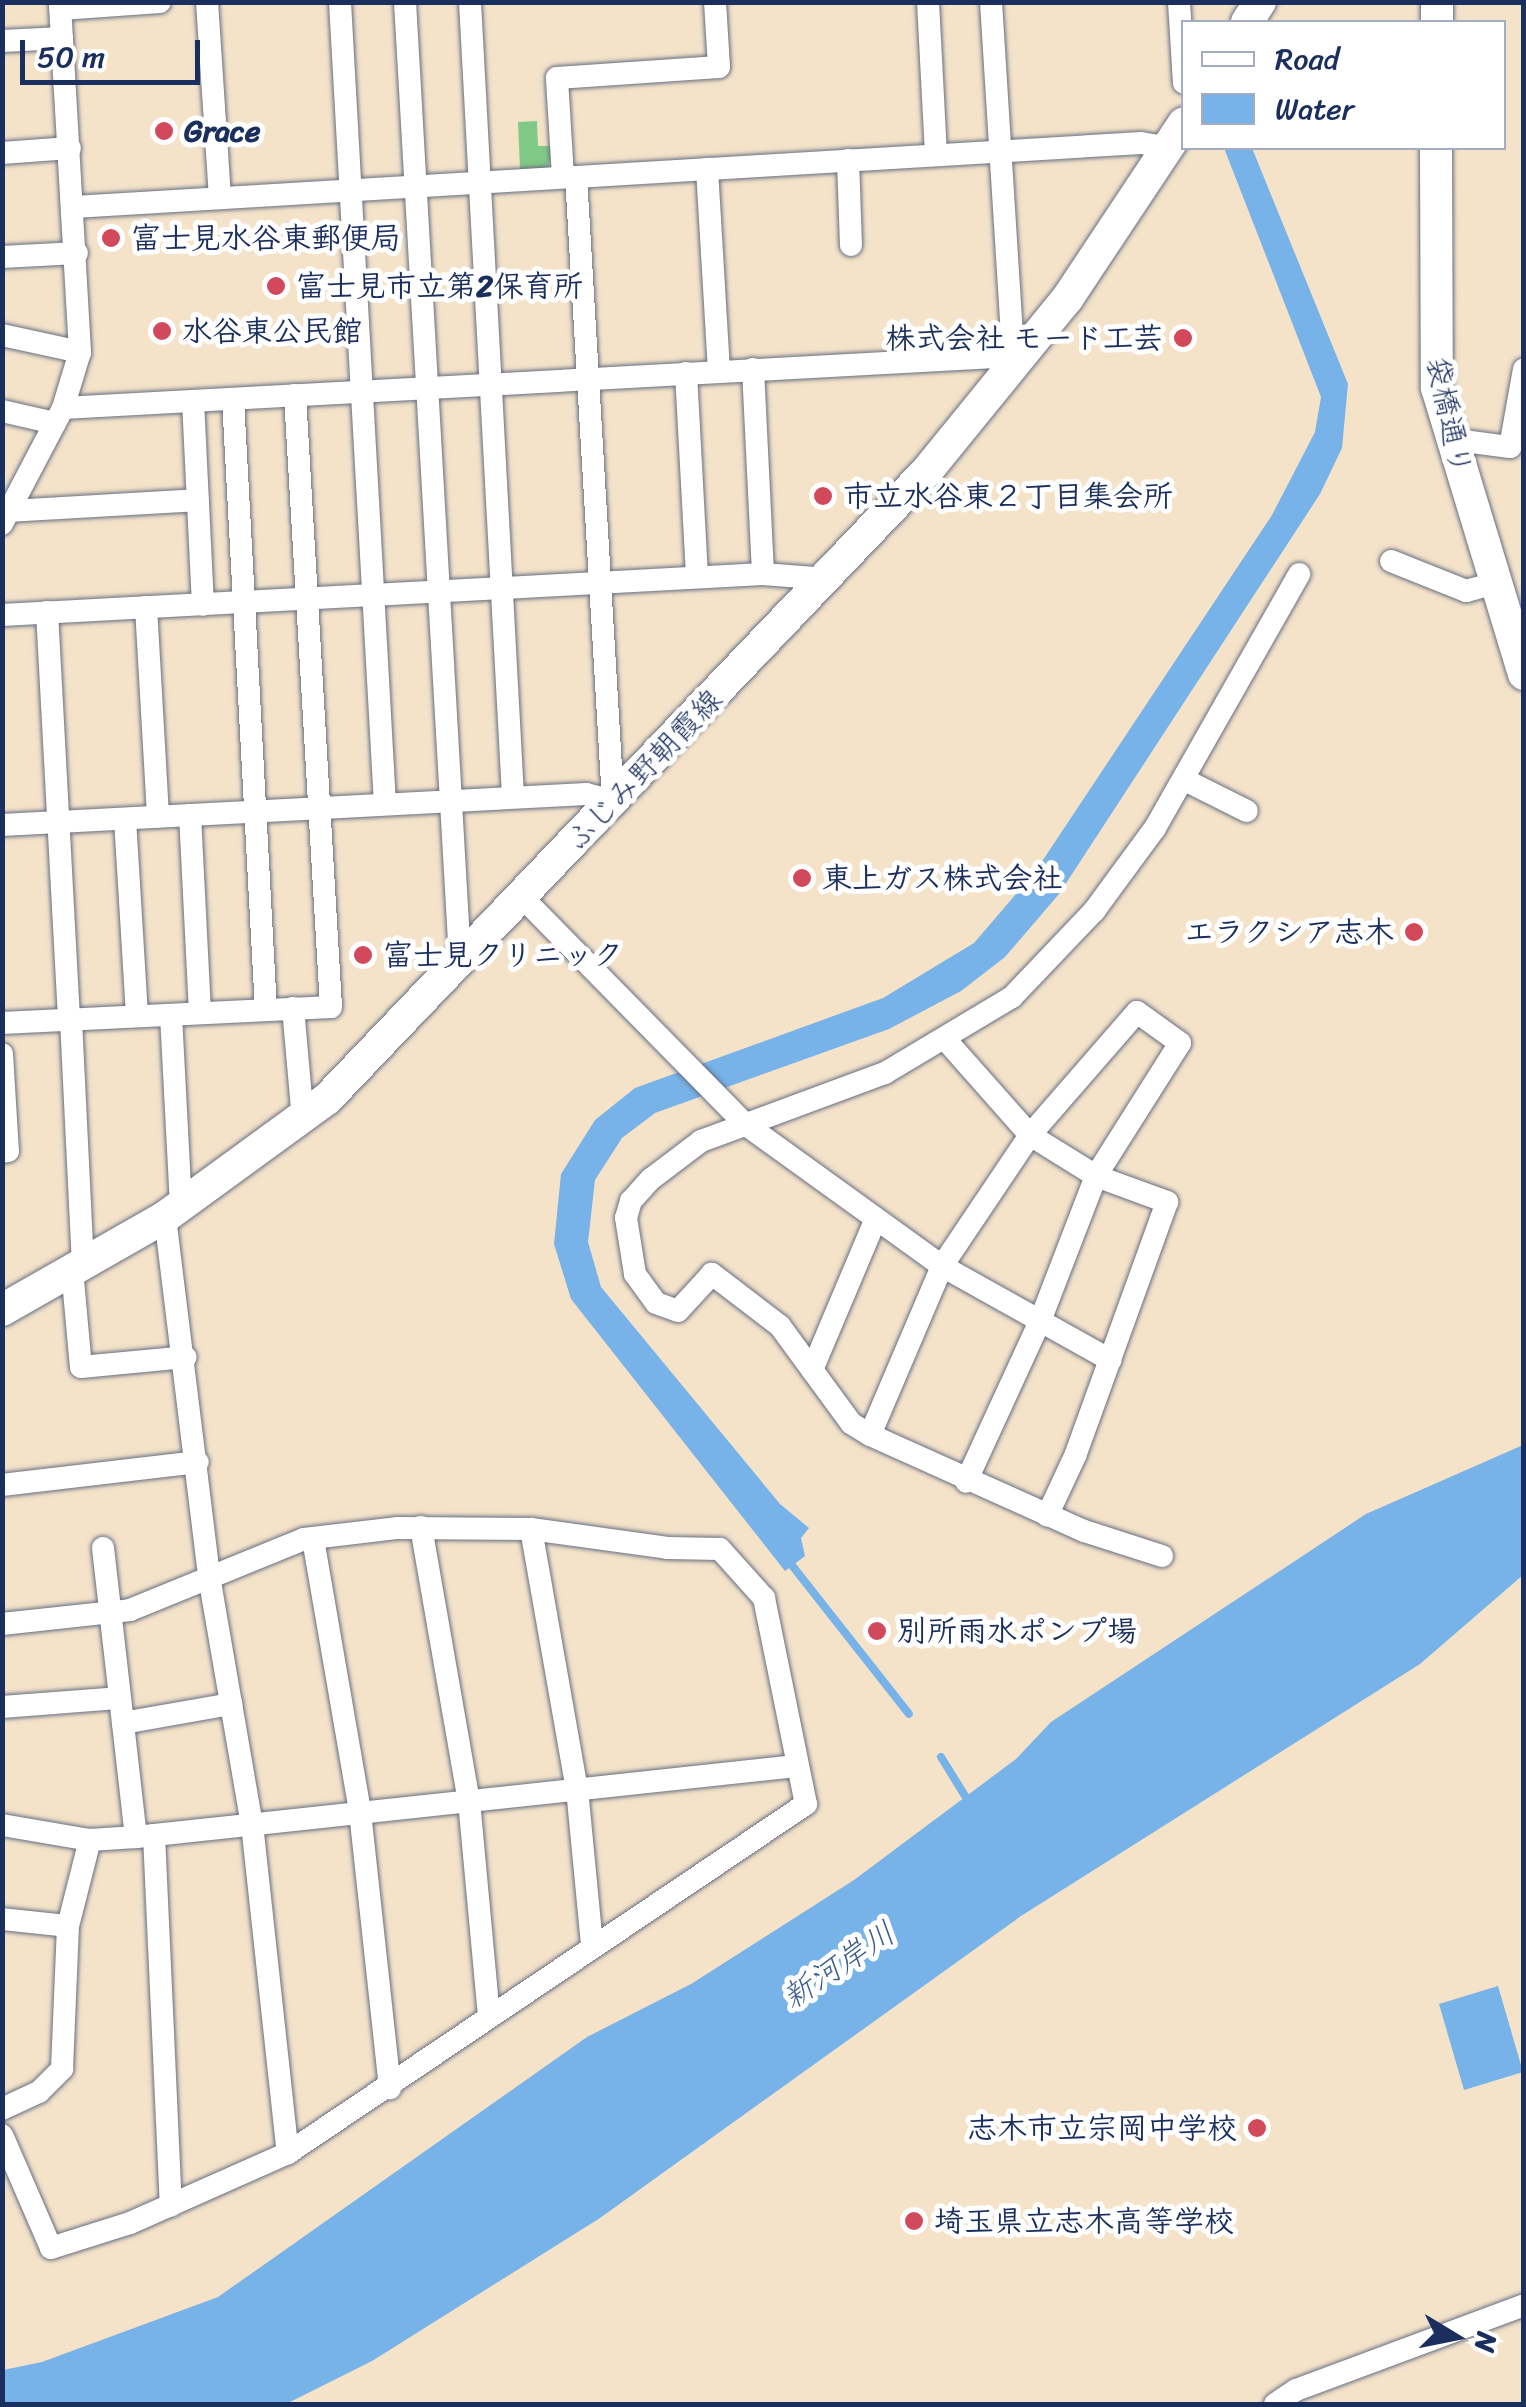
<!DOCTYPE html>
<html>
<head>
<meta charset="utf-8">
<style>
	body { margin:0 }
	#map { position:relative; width:1526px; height:2407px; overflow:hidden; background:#f4e3c9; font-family:Sriracha,"Klee One",sans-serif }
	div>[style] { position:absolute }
	.green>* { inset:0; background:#81c986 }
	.water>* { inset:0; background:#77b3e8 }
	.stream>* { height:8px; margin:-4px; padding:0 4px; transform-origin:4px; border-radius:4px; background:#77b3e8 }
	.roads { filter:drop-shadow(0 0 2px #676e83) drop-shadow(0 0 2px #676e83) }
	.street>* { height:22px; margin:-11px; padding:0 11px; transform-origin:11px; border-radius:11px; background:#fff }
	.secondary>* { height:32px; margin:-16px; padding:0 16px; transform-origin:16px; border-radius:16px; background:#fff }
	.dots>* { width:28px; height:28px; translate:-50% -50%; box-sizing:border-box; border:5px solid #fff; border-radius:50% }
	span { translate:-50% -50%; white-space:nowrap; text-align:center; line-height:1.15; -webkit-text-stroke:10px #fff; paint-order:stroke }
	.poi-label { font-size:30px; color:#1b2f5e; font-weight:700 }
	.left { translate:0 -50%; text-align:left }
	.right { translate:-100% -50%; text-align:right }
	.street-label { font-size:30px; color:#1b2f5e }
	.water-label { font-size:32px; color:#3b5d8e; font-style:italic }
	.frame { position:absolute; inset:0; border:5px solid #1b2f5e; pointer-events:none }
	.legend { position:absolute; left:1181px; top:20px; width:325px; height:130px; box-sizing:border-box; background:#fff; border:2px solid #a4acbf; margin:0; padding:12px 18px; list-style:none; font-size:30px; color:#1b2f5e }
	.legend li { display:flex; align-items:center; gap:20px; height:50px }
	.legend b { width:50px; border:2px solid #a4acbf }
	.north { position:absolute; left:1406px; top:2287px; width:100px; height:100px; -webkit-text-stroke:8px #fff; paint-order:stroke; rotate:100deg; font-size:28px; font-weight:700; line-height:40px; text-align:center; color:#1b2f5e }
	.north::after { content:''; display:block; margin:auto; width:35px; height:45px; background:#1b2f5e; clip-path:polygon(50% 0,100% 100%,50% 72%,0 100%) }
	.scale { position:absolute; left:20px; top:40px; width:180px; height:45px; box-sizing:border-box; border:5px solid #1b2f5e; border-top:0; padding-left:12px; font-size:30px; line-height:35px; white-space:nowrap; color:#1b2f5e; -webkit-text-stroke:8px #fff; paint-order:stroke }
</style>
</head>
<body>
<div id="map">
	<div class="green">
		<i style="clip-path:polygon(537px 121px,538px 146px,551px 146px,551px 157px,547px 168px,520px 169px,518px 122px)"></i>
	</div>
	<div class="water">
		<i style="clip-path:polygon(1224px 148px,1252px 148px,1348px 384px,1342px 448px,1320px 494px,1059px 894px,1005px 957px,961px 991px,889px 1029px,655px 1113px,622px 1138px,595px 1180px,588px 1242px,601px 1287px,780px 1504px,809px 1528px,801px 1538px,805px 1556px,785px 1571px,571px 1299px,554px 1244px,561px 1174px,595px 1120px,635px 1088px,883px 998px,974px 943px,1035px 872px,1272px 515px,1315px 432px,1321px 397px)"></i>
		<i style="clip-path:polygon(1523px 1445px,1523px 1575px,1420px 1664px,1021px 1916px,600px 2218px,372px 2361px,286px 2404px,3px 2404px,3px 2370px,42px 2362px,218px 2297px,587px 2037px,691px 1984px,854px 1880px,1016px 1759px,1051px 1722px,1366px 1514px)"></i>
		<i style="clip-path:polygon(1498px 1986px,1523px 2072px,1464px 2090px,1439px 2004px)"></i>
	</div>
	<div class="stream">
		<i style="left:787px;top:1559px;width:197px;rotate:51.8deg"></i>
		<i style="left:941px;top:1757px;width:55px;rotate:58.3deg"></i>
	</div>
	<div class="roads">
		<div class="street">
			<i style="left:207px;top:2px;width:196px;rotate:86.2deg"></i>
			<i style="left:340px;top:2px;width:803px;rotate:86.79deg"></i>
			<i style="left:405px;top:2px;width:959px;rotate:86.71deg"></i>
			<i style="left:470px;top:2px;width:796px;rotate:86.9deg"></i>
			<i style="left:928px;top:2px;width:153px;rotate:87deg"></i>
			<i style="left:991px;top:2px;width:334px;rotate:86.4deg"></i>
			<i style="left:1012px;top:335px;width:23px;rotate:61deg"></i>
			<i style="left:1179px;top:2px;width:81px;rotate:86.5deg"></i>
			<i style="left:61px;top:9px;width:99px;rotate:-4deg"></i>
			<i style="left:2px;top:41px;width:60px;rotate:-2.9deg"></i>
			<i style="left:2px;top:153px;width:68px;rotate:-4.2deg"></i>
			<i style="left:848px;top:160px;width:85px;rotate:88deg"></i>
			<i style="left:707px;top:169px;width:202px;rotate:86.6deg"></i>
			<i style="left:563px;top:177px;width:99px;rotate:-93.5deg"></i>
			<i style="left:557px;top:78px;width:162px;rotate:-3.9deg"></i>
			<i style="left:719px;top:67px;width:65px;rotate:-93.5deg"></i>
			<i style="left:74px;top:207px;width:1069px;rotate:-3.43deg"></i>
			<i style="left:1141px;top:143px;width:27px;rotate:10deg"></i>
			<i style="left:2px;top:257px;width:75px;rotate:-3.1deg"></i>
			<i style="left:2px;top:335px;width:80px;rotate:12.3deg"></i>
			<i style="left:753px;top:369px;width:205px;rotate:87.2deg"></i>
			<i style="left:686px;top:373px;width:204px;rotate:86.9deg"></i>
			<i style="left:233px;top:399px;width:612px;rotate:86.91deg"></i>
			<i style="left:193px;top:401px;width:204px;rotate:87.2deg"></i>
			<i style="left:63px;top:408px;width:933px;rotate:-3.13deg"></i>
			<i style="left:995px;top:357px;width:22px;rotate:16deg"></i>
			<i style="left:2px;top:411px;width:54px;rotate:12.8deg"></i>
			<i style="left:1448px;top:439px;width:63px;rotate:7.4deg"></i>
			<i style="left:1510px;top:447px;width:79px;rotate:-79.8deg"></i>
			<i style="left:9px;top:511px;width:189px;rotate:-3.3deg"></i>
			<i style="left:2px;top:524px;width:131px;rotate:-62.3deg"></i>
			<i style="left:63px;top:408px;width:59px;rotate:-73.1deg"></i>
			<i style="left:80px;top:352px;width:351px;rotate:-93.3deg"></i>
			<i style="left:1391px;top:561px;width:81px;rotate:21.8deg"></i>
			<i style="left:1466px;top:591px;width:30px;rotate:-15deg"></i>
			<i style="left:146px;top:607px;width:210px;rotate:86.7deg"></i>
			<i style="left:47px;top:612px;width:409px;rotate:86.9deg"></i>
			<i style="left:2px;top:615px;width:762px;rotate:-3.08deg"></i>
			<i style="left:763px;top:574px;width:65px;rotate:4.4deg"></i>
			<i style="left:1185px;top:780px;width:69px;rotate:26.6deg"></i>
			<i style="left:190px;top:815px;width:198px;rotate:87.1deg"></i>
			<i style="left:125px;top:819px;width:197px;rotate:86.5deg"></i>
			<i style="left:2px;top:825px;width:585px;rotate:-3.04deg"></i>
			<i style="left:586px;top:794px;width:28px;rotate:15deg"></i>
			<i style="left:613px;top:801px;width:625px;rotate:-93.39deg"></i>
			<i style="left:521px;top:896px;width:320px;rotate:45.5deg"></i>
			<i style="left:745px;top:1124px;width:243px;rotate:35.8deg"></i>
			<i style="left:942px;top:1266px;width:193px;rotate:29.2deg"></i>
			<i style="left:293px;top:1008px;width:113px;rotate:84.9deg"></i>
			<i style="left:171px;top:1015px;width:191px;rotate:87deg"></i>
			<i style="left:71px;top:1020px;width:242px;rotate:87.2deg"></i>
			<i style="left:2px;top:1023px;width:329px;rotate:-2.8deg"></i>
			<i style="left:331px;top:1007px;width:613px;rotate:-93.37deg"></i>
			<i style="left:945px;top:1039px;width:128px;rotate:48.5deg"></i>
			<i style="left:1030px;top:1135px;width:78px;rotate:31.8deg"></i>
			<i style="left:1096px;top:1176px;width:76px;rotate:20.1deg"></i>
			<i style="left:1167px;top:1202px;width:268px;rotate:109.9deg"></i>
			<i style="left:1076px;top:1454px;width:68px;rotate:115.1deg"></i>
			<i style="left:2px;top:1054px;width:97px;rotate:86.5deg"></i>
			<i style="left:8px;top:1151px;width:6px;rotate:171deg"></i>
			<i style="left:165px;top:1217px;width:368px;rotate:83deg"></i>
			<i style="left:210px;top:1582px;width:246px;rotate:80.2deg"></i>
			<i style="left:252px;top:1824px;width:331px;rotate:83.8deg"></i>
			<i style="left:72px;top:1269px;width:98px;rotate:84.8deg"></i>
			<i style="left:81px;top:1367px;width:105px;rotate:-5.4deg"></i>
			<i style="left:812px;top:1370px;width:162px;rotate:-67.1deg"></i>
			<i style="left:870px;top:1435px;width:184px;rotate:-66.9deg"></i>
			<i style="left:942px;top:1266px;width:158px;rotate:-56.1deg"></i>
			<i style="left:1030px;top:1135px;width:163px;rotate:-49deg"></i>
			<i style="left:1137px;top:1012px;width:53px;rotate:35.8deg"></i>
			<i style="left:1180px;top:1043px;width:157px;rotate:122.3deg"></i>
			<i style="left:1096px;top:1176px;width:155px;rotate:111.1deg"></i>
			<i style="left:1040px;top:1321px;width:177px;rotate:114.7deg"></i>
			<i style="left:2px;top:1485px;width:197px;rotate:-6.7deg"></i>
			<i style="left:421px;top:1527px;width:278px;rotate:80.1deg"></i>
			<i style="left:469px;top:1801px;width:216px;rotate:84.7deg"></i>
			<i style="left:531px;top:1529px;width:264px;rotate:80deg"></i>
			<i style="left:577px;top:1789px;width:157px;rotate:84.5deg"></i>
			<i style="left:313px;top:1539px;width:277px;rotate:80.2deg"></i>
			<i style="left:360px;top:1812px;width:278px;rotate:83.8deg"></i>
			<i style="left:103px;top:1548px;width:291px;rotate:83.5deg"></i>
			<i style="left:1162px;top:1556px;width:82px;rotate:-162.2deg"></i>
			<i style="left:1084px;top:1531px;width:235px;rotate:-155.8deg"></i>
			<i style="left:870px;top:1435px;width:22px;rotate:-148deg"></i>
			<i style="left:851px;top:1423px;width:120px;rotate:-126.2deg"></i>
			<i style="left:780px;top:1326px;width:86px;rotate:-142.6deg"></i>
			<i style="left:712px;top:1274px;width:50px;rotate:132.6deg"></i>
			<i style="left:678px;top:1311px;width:23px;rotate:-160deg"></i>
			<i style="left:656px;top:1303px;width:36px;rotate:-126deg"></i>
			<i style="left:635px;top:1274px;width:57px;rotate:-99.1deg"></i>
			<i style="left:626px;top:1218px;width:18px;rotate:-74deg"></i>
			<i style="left:631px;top:1201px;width:30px;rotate:-48deg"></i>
			<i style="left:651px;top:1179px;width:63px;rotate:-37.2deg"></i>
			<i style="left:701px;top:1141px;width:196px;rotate:-20.3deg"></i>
			<i style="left:885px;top:1073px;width:148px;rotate:-30.9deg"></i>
			<i style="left:1012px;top:997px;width:119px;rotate:-46.4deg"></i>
			<i style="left:1094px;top:911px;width:103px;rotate:-53.7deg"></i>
			<i style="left:1155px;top:828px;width:292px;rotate:-60.4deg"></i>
			<i style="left:2px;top:1624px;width:129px;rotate:-6.2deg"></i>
			<i style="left:130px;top:1610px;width:188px;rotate:-22.2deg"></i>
			<i style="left:304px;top:1539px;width:95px;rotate:-6.7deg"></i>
			<i style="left:398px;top:1528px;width:133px;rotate:0.4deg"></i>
			<i style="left:531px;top:1529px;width:138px;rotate:7.9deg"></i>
			<i style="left:668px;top:1548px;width:52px;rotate:1.1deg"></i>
			<i style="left:720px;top:1549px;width:66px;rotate:48.1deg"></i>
			<i style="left:764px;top:1598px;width:210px;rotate:78.5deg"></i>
			<i style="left:806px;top:1804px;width:625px;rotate:146.03deg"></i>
			<i style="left:288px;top:2153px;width:173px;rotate:156.1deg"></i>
			<i style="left:130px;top:2223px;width:83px;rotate:162.4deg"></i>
			<i style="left:51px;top:2248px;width:123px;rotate:-113.4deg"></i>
			<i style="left:2px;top:1707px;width:116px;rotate:-4.4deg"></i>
			<i style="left:123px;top:1723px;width:110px;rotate:-10deg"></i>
			<i style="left:2px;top:1825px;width:89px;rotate:9.7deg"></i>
			<i style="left:90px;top:1840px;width:46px;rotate:-3.7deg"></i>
			<i style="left:136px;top:1837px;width:664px;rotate:-6.14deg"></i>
			<i style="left:154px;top:1835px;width:371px;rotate:87.4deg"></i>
			<i style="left:2px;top:1919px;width:66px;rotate:6.1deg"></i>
			<i style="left:2px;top:2109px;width:41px;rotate:-24.7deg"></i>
			<i style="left:39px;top:2092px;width:33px;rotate:-45deg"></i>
			<i style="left:62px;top:2069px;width:143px;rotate:-87.6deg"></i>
			<i style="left:68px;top:1926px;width:89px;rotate:-75.7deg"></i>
			<i style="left:1275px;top:2404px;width:25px;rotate:-34deg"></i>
			<i style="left:1296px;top:2390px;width:243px;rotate:-20.4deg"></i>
		</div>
		<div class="secondary">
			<i style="left:1247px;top:22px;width:24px;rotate:-57deg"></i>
			<i style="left:1437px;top:22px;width:20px;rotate:-90deg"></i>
			<i style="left:1436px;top:148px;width:240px;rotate:89.8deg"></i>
			<i style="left:1437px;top:388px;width:299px;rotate:73.1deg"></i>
			<i style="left:2px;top:1310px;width:188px;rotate:-29.7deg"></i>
			<i style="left:165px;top:1217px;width:200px;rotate:-36.1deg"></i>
			<i style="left:327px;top:1099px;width:869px;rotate:-46.31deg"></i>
			<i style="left:927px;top:471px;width:222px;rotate:-50.9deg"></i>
			<i style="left:1067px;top:299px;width:211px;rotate:-56.4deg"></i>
		</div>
	</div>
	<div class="dots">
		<i style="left:164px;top:131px;background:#d1495b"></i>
		<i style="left:111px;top:238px;background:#d1495b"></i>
		<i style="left:276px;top:286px;background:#d1495b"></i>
		<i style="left:162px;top:331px;background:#d1495b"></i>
		<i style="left:1183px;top:338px;background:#d1495b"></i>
		<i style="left:823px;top:496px;background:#d1495b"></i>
		<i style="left:802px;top:878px;background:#d1495b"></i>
		<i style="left:1414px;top:932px;background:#d1495b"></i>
		<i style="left:363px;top:955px;background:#d1495b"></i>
		<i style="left:877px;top:1631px;background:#d1495b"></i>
		<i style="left:1257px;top:2128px;background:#d1495b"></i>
		<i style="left:914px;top:2221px;background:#d1495b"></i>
	</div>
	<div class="poi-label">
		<span class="left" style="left:184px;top:131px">Grace</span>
		<span class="left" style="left:131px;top:238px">富士見水谷東郵便局</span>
		<span class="left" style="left:296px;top:286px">富士見市立第2保育所</span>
		<span class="left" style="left:182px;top:331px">水谷東公民館</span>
		<span class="right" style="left:1163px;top:338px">株式会社 モード工芸</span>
		<span class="left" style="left:843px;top:496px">市立水谷東２丁目集会所</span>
		<span class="left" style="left:822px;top:878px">東上ガス株式会社</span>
		<span class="right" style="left:1394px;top:932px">エラクシア志木</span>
		<span class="left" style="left:383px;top:955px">富士見クリニック</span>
		<span class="left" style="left:897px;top:1631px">別所雨水ポンプ場</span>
		<span class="right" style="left:1237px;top:2128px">志木市立宗岡中学校</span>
		<span class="left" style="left:934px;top:2221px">埼玉県立志木高等学校</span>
	</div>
	<div class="street-label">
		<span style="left:1449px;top:416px;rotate:78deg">袋橋通り</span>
		<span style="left:644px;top:770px;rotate:-46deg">ふじみ野朝霞線</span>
	</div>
	<div class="water-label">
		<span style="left:839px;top:1966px;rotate:-34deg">新河岸川</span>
	</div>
	<div class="frame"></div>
	<ul class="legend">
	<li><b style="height:12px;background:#fff"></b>Road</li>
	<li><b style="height:28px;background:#77b3e8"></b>Water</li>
	</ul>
	<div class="north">N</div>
	<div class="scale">50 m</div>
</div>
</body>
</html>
